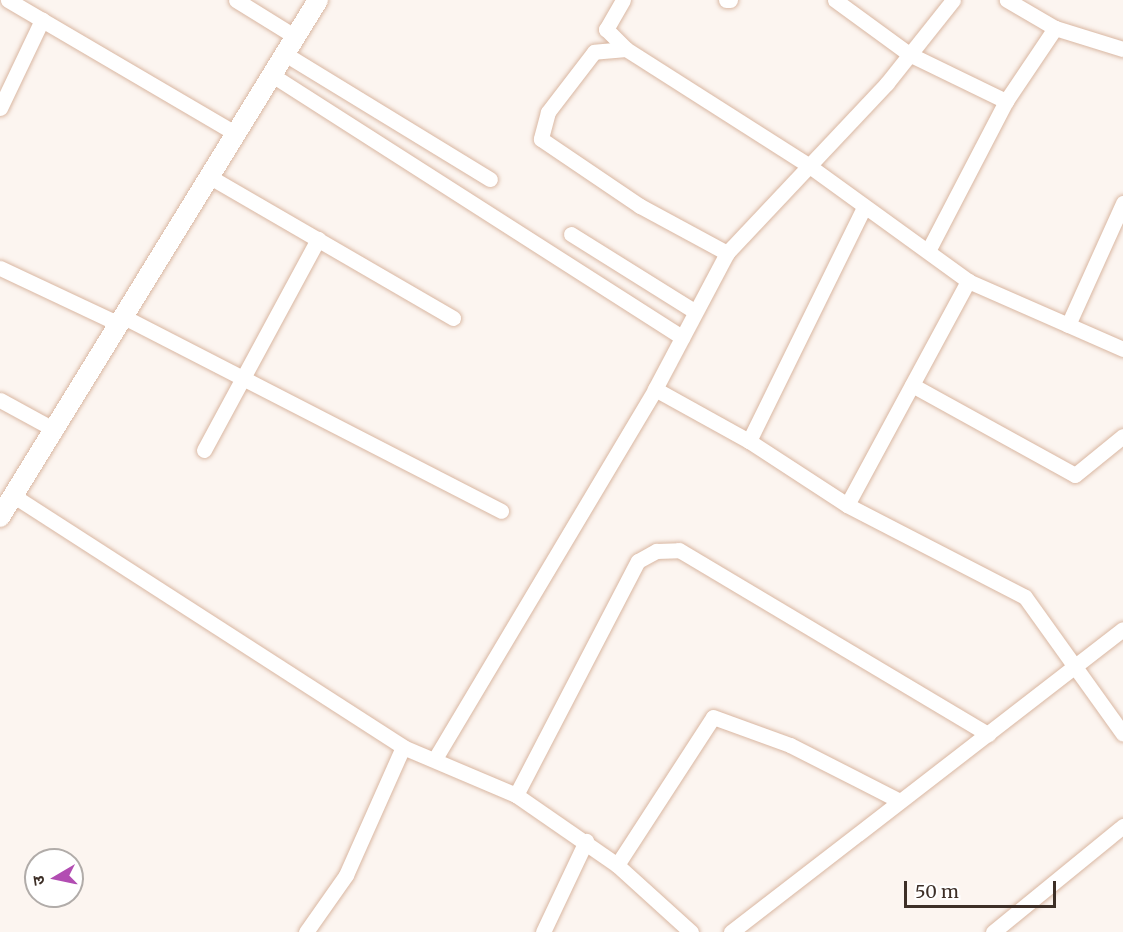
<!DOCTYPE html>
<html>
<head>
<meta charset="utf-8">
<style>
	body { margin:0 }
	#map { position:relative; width:1123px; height:932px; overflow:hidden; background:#fcf5f0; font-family:Merriweather,"Noto Sans Devanagari",serif }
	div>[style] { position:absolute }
	.roads { filter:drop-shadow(0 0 2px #d9b7a2) drop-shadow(0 0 2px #d9b7a2) }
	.minor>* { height:15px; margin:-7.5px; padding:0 7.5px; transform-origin:7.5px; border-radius:7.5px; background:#fff }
	.tertiary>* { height:20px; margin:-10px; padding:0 10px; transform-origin:10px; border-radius:10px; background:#fff }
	span { translate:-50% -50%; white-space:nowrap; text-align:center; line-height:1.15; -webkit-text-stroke:5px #fff; paint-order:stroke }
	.north { position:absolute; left:24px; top:848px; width:60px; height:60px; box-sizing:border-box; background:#fff; border:2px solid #b1aca9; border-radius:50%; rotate:261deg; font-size:16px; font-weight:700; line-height:24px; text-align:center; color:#3d2f27 }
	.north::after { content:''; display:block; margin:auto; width:21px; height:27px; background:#b24db2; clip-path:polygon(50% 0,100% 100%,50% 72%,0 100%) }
	.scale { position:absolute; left:904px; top:881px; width:152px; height:27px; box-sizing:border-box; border:3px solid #3d2f27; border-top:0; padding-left:8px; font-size:18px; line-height:21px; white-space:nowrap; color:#3d2f27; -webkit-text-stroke:4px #fff; paint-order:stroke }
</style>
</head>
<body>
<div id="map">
	<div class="roads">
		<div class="minor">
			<i style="left:8px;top:0;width:264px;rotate:30.4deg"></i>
			<i style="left:236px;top:0;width:70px;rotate:31.7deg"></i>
			<i style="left:623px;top:0;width:34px;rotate:120deg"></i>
			<i style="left:606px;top:29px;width:28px;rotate:45deg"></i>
			<i style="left:626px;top:49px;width:32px;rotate:175deg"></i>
			<i style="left:594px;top:52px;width:76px;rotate:127.5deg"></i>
			<i style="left:548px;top:112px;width:28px;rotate:105deg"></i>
			<i style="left:541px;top:139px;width:120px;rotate:34.1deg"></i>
			<i style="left:640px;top:206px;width:99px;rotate:28.4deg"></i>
			<i style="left:726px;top:0;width:4px"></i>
			<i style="left:835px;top:0;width:92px;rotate:36.1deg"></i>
			<i style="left:909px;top:54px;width:108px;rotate:25.9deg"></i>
			<i style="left:1055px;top:28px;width:71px;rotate:17.2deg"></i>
			<i style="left:626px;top:49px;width:216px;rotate:32.5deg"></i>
			<i style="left:808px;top:165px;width:198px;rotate:35.9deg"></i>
			<i style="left:968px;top:281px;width:169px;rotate:23.7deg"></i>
			<i style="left:285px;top:54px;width:240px;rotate:31.4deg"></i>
			<i style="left:272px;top:75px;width:487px;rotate:32.6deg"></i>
			<i style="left:0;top:108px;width:98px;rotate:-64.5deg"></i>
			<i style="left:210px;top:177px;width:281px;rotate:30.1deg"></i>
			<i style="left:571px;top:234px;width:145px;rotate:32deg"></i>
			<i style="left:929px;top:249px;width:167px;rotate:-62.5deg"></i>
			<i style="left:1006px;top:101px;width:88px;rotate:-56.1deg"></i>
			<i style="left:1055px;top:28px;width:56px;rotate:-149.7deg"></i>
			<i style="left:0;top:268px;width:132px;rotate:25.2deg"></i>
			<i style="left:124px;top:317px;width:424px;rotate:27.2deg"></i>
			<i style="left:1068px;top:325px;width:134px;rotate:-65.7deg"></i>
			<i style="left:912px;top:385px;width:186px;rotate:28.9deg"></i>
			<i style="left:1075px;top:475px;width:62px;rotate:-39.1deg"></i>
			<i style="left:655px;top:389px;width:107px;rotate:29deg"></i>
			<i style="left:749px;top:441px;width:117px;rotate:33.1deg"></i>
			<i style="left:847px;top:505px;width:200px;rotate:27.3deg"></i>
			<i style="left:1025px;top:597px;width:168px;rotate:54.4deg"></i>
			<i style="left:0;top:400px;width:63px;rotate:28.6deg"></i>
			<i style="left:749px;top:441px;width:258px;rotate:-63.8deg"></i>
			<i style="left:204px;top:450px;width:240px;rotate:-61.6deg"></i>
			<i style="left:14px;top:496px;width:463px;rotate:32.8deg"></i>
			<i style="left:847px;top:505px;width:255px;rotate:-61.6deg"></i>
			<i style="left:436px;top:757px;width:428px;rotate:-59.2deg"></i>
			<i style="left:655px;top:389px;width:154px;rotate:-62.1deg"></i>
			<i style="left:727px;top:253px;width:233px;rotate:-46.7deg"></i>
			<i style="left:887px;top:83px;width:106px;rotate:-51.5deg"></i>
			<i style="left:516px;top:795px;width:264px;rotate:-62.5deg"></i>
			<i style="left:638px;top:561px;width:21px;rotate:-29deg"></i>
			<i style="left:656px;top:551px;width:23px;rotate:-2deg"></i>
			<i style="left:679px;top:550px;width:360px;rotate:30.8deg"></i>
			<i style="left:617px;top:865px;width:176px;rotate:-57deg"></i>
			<i style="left:713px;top:717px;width:82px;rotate:20deg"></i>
			<i style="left:790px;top:745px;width:123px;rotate:27deg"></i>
			<i style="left:306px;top:932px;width:70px;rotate:-54.9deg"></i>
			<i style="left:346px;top:875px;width:140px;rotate:-66deg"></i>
			<i style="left:403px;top:747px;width:123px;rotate:23deg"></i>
			<i style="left:516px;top:795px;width:123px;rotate:34.7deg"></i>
			<i style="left:617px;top:865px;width:100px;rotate:42.2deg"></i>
			<i style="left:543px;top:932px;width:101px;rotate:-64.7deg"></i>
			<i style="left:731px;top:932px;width:495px;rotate:-37.7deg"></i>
			<i style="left:993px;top:932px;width:168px;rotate:-39.2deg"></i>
		</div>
		<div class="tertiary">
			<i style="left:0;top:517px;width:607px;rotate:-58.4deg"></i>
		</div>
	</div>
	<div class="north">उ</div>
	<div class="scale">50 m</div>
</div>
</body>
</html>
